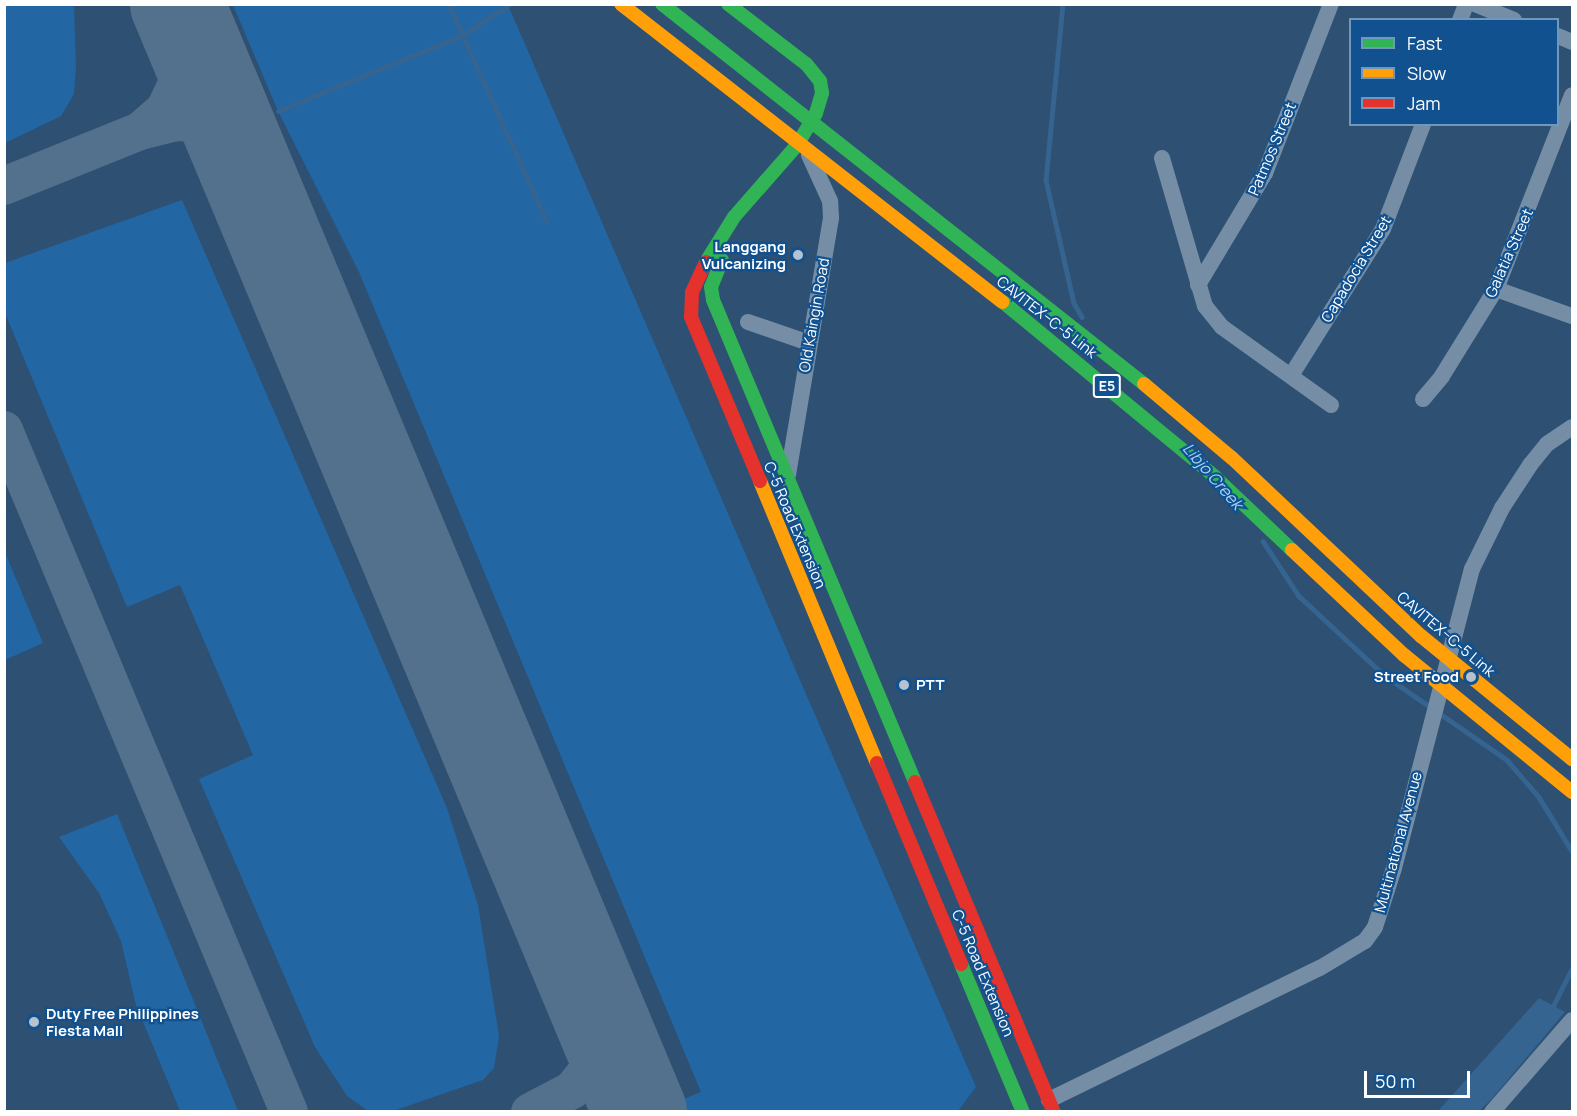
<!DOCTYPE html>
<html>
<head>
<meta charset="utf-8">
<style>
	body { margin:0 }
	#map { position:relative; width:1577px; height:1116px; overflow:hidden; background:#2e5072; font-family:Manrope,sans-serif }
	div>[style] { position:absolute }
	.green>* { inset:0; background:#2266a4 }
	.water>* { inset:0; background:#356490 }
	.stream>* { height:4.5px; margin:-2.25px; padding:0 2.25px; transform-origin:2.25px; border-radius:2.25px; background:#356490 }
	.taxiway>* { height:38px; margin:-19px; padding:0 19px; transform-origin:19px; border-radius:19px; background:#53708c }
	.runway>* { height:94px; margin:-47px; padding:0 47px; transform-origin:47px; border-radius:47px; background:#53708c }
	.street>* { height:16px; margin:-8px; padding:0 8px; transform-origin:8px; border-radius:8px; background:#758ea6 }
	.fast>* { height:14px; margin:-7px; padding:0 7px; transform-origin:7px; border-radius:7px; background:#30b455 }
	.slow>* { height:14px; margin:-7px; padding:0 7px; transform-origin:7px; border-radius:7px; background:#ff9f0a }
	.jam>* { height:14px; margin:-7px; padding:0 7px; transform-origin:7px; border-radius:7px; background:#e5322d }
	.fast-bridge>* { height:14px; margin:-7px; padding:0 7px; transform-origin:7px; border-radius:7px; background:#30b455 }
	.slow-bridge>* { height:14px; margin:-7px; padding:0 7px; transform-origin:7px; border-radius:7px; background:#ff9f0a }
	.dots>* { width:16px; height:16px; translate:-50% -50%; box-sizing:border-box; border:3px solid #11518f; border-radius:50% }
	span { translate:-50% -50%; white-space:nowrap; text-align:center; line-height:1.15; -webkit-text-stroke:4.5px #11518f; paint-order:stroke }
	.shield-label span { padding:2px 4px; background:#11518f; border:2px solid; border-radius:4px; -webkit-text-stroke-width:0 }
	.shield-label { font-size:14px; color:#fff; font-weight:700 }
	.street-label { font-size:15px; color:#fff }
	.poi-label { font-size:15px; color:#fff; font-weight:700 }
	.right { translate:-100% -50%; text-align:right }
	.left { translate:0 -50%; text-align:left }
	.water-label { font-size:16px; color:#a7d3f9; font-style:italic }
	.frame { position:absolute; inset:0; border:6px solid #fff; pointer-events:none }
	.legend { position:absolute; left:1349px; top:18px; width:210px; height:108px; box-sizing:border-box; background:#11518f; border:2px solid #7097bc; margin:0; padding:8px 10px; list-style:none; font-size:18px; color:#fff }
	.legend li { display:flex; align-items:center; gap:12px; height:30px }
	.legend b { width:30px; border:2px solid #7097bc }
	.scale { position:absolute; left:1364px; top:1071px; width:106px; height:27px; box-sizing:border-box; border:3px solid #fff; border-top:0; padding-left:8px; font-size:18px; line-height:21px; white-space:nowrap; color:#fff; -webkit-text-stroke:4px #11518f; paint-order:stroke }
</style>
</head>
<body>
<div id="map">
	<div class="green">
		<i style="clip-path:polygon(5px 4px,74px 5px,76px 68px,74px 94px,61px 116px,5px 143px)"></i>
		<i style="clip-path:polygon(233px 5px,508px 5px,976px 1087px,958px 1111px,655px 1111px,701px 1092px,359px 272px,278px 111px)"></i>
		<i style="clip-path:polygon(182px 200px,447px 808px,478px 905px,499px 1036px,494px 1068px,483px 1080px,393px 1111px,368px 1111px,347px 1096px,315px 1047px,199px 779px,253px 755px,180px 585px,127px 607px,5px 313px,5px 263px)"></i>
		<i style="clip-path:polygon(4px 550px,43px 643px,5px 660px,4px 660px)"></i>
		<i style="clip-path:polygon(117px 814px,181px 970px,238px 1111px,180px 1111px,136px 1005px,121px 941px,99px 893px,59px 837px)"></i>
	</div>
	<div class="water">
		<i style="clip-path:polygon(1539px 998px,1565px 1012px,1490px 1101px,1479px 1111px,1438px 1111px)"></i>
	</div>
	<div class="stream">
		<i style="left:449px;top:4px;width:239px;rotate:65.8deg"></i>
		<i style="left:1063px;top:4px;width:177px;rotate:95.5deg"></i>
		<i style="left:1046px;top:180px;width:126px;rotate:77.2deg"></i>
		<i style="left:1074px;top:303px;width:16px;rotate:60deg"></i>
		<i style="left:278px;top:111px;width:200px;rotate:-22.3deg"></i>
		<i style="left:463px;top:35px;width:54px;rotate:-33.7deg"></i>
		<i style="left:1263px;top:541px;width:66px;rotate:56.8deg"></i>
		<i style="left:1299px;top:596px;width:116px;rotate:42.9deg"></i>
		<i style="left:1384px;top:675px;width:150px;rotate:34.6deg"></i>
		<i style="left:1507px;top:760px;width:49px;rotate:49.1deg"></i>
		<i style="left:1539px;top:797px;width:63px;rotate:58.6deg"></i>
		<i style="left:1553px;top:1006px;width:42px;rotate:-63.4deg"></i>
	</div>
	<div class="taxiway">
		<i style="left:140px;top:131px;width:36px;rotate:-14deg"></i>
		<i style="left:175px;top:122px;width:19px;rotate:3deg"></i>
		<i style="left:194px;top:123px;width:39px;rotate:29deg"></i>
		<i style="left:228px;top:142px;width:28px;rotate:55deg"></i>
		<i style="left:4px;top:186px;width:147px;rotate:-22deg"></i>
		<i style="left:140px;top:131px;width:33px;rotate:-41deg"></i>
		<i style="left:165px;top:109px;width:44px;rotate:-64.6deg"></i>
		<i style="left:184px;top:69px;width:39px;rotate:-93deg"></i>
		<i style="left:182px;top:30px;width:27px;rotate:-103deg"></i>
		<i style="left:4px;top:430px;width:739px;rotate:67.32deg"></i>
		<i style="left:530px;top:1112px;width:47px;rotate:-27.6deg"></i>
		<i style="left:572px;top:1090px;width:32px;rotate:-51deg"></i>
		<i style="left:592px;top:1065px;width:28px;rotate:-80deg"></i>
		<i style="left:597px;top:1037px;width:48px;rotate:-99.7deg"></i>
	</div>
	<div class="runway">
		<i style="left:177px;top:4px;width:1201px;rotate:67.32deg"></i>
	</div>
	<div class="street">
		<i style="left:1475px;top:4px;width:42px;rotate:22.3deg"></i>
		<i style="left:1460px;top:20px;width:17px;rotate:-69deg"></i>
		<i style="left:1558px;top:36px;width:15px;rotate:23deg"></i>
		<i style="left:1162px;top:158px;width:154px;rotate:73.8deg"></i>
		<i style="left:1205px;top:306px;width:27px;rotate:51deg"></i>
		<i style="left:1222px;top:327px;width:134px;rotate:35.6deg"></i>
		<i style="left:1198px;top:285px;width:131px;rotate:-59.1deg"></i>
		<i style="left:1265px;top:173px;width:181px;rotate:-68.7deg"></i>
		<i style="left:1496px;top:289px;width:81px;rotate:19.6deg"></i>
		<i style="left:748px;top:322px;width:65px;rotate:19deg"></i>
		<i style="left:1292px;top:374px;width:171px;rotate:-57.9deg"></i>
		<i style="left:1383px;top:229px;width:112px;rotate:-69.1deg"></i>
		<i style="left:1423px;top:399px;width:30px;rotate:-50deg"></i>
		<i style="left:1442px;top:376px;width:102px;rotate:-58.2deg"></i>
		<i style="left:1496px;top:289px;width:208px;rotate:-68.6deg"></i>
		<i style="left:788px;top:475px;width:261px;rotate:-80.5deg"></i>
		<i style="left:831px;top:218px;width:17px;rotate:-93deg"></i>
		<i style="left:830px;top:201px;width:51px;rotate:-114.5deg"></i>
		<i style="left:1049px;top:1100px;width:301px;rotate:-26deg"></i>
		<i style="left:1320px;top:968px;width:52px;rotate:-31deg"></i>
		<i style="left:1365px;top:941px;width:17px;rotate:-54deg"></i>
		<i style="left:1375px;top:927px;width:62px;rotate:-72.1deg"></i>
		<i style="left:1394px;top:868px;width:309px;rotate:-75.4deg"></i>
		<i style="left:1472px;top:569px;width:68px;rotate:-63.8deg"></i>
		<i style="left:1502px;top:508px;width:51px;rotate:-56.9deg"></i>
		<i style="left:1530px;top:465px;width:27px;rotate:-51deg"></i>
		<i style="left:1547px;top:444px;width:30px;rotate:-34deg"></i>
		<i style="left:1492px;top:1112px;width:122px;rotate:-49deg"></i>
	</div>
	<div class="fast">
		<i style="left:722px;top:260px;width:29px;rotate:112deg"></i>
		<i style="left:711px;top:287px;width:13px;rotate:81deg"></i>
		<i style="left:713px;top:300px;width:523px;rotate:67.26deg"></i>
		<i style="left:706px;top:262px;width:53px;rotate:-58.1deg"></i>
		<i style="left:734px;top:217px;width:96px;rotate:-48.8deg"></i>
		<i style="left:797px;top:145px;width:37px;rotate:-59deg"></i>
		<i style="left:816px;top:113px;width:21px;rotate:-73deg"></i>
		<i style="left:822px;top:93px;width:12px;rotate:-99deg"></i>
		<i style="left:820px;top:81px;width:22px;rotate:-129deg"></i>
		<i style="left:806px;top:64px;width:98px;rotate:-142.4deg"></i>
		<i style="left:961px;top:964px;width:160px;rotate:67.3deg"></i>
	</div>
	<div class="slow">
		<i style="left:760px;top:481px;width:305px;rotate:67.5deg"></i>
	</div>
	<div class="jam">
		<i style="left:706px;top:262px;width:33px;rotate:115deg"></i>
		<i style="left:692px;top:292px;width:25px;rotate:92deg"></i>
		<i style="left:691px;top:317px;width:178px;rotate:67.2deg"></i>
		<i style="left:877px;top:763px;width:218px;rotate:67.3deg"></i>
		<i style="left:915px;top:782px;width:358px;rotate:67.2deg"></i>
	</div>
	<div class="fast-bridge">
		<i style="left:662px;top:4px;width:614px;rotate:38.25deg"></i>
		<i style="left:1003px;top:302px;width:275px;rotate:39.5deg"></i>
		<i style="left:1215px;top:477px;width:106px;rotate:43.5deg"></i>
	</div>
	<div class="slow-bridge">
		<i style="left:621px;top:4px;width:484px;rotate:38deg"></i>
		<i style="left:1144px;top:384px;width:115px;rotate:40.1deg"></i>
		<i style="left:1232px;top:458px;width:260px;rotate:43.3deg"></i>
		<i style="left:1421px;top:636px;width:195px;rotate:39.2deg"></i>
		<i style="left:1292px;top:550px;width:154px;rotate:43.2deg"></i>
		<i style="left:1404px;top:655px;width:217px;rotate:39.2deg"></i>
	</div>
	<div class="dots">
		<i style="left:798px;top:255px;background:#b6c2ce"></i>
		<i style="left:1471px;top:677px;background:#b6c2ce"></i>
		<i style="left:904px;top:685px;background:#b6c2ce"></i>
		<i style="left:34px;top:1022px;background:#b6c2ce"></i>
	</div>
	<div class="shield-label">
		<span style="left:1107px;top:386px">E5</span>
	</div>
	<div class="street-label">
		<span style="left:1272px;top:149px;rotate:-67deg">Patmos Street</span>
		<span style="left:1509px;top:253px;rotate:-66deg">Galatia Street</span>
		<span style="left:1356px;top:269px;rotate:-59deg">Capadocia Street</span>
		<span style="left:814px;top:315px;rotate:-80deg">Old Kaingin Road</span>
		<span style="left:1047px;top:317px;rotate:38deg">CAVITEX–C-5 Link</span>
		<span style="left:795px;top:525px;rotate:67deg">C-5 Road Extension</span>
		<span style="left:1446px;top:634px;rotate:40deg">CAVITEX–C-5 Link</span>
		<span style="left:1398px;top:842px;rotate:-75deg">Multinational Avenue</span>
		<span style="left:983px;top:973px;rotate:67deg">C-5 Road Extension</span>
	</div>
	<div class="poi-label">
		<span class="right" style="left:786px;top:255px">Langgang<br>Vulcanizing</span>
		<span class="right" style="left:1459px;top:677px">Street Food</span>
		<span class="left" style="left:916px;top:685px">PTT</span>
		<span class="left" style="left:46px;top:1022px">Duty Free Philippines<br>Fiesta Mall</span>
	</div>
	<div class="water-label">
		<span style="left:1213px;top:476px;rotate:49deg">Libjo Creek</span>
	</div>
	<div class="frame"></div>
	<ul class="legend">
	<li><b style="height:8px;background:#30b455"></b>Fast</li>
	<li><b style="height:8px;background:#ff9f0a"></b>Slow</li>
	<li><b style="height:8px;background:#e5322d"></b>Jam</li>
	</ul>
	<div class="scale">50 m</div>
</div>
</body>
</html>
